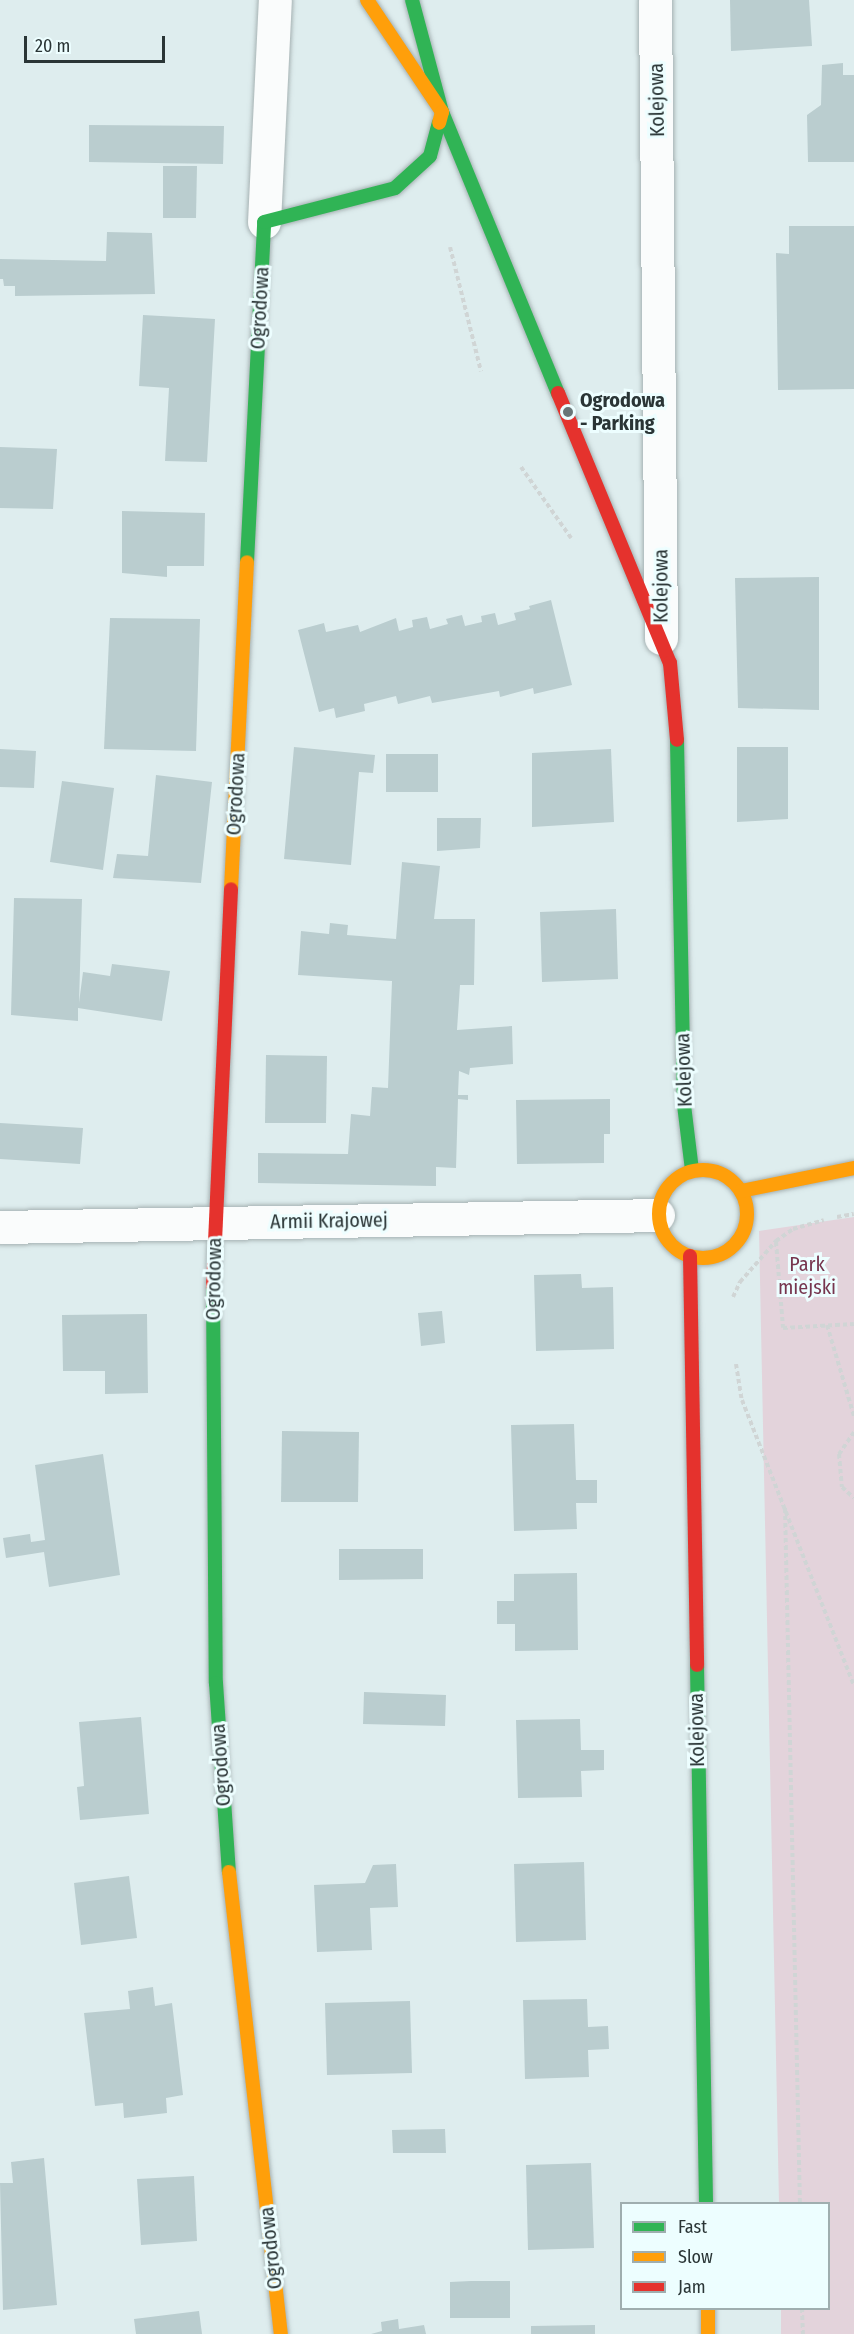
<!DOCTYPE html>
<html>
<head>
<meta charset="utf-8">
<style>
	body { margin:0 }
	#map { position:relative; width:854px; height:2334px; overflow:hidden; background:#deedee; font-family:"Fira Sans Condensed",sans-serif }
	div>[style] { position:absolute }
	.green>* { inset:0; background:#e3d3db }
	.building>* { inset:0; background:#bacdcf }
	.path>* { height:4px; margin-top:-2px; transform-origin:0; background:repeating-linear-gradient(90deg,#d0d5d5 0 4.5px,transparent 0 7.5px) }
	.roads { filter:drop-shadow(0 0 2px #a6b2b3) drop-shadow(0 0 2px #a6b2b3) }
	.street>* { height:33px; margin:-16.5px; padding:0 16.5px; transform-origin:16.5px; border-radius:16.5px; background:#fafcfc }
	.fast>* { height:14px; margin:-7px; padding:0 7px; transform-origin:7px; border-radius:7px; background:#30b455 }
	.slow>* { height:14px; margin:-7px; padding:0 7px; transform-origin:7px; border-radius:7px; background:#ff9f0a }
	.slow>.ring { margin:-7px; padding:0; box-sizing:content-box; background:none; border:14px solid #ff9f0a; border-radius:50% }
	.jam>* { height:14px; margin:-7px; padding:0 7px; transform-origin:7px; border-radius:7px; background:#e5322d }
	.dots>* { width:16px; height:16px; translate:-50% -50%; box-sizing:border-box; border:3px solid #edfeff; border-radius:50% }
	span { translate:-50% -50%; white-space:nowrap; text-align:center; line-height:1.15; -webkit-text-stroke:6px #edfeff; paint-order:stroke }
	.street-label { font-size:20px; color:#2a3536 }
	.poi-label { font-size:20px; color:#2a3536; font-weight:700 }
	.left { translate:0 -50%; text-align:left }
	.park-label { font-size:20px; color:#76354e }
	.legend { position:absolute; left:620px; top:2202px; width:210px; height:108px; box-sizing:border-box; background:#edfeff; border:2px solid #9faeaf; margin:0; padding:8px 10px; list-style:none; font-size:18px; color:#2a3536 }
	.legend li { display:flex; align-items:center; gap:12px; height:30px }
	.legend b { width:30px; border:2px solid #9faeaf }
	.scale { position:absolute; left:24px; top:36px; width:141px; height:27px; box-sizing:border-box; border:3px solid #2a3536; border-top:0; padding-left:8px; font-size:18px; line-height:21px; white-space:nowrap; color:#2a3536; -webkit-text-stroke:4px #edfeff; paint-order:stroke }
</style>
</head>
<body>
<div id="map">
	<div class="green">
		<i style="clip-path:polygon(854px 1217px,854px 2334px,781px 2334px,781px 2309px,828px 2308px,828px 2204px,779px 2203px,759px 1231px)"></i>
	</div>
	<div class="building">
		<i style="clip-path:polygon(730px 0,809px 0,812px 46px,731px 51px)"></i>
		<i style="clip-path:polygon(843px 63px,843px 75px,854px 75px,854px 162px,808px 162px,807px 115px,821px 105px,822px 65px)"></i>
		<i style="clip-path:polygon(89px 125px,224px 126px,223px 164px,89px 162px)"></i>
		<i style="clip-path:polygon(163px 166px,197px 166px,196px 218px,163px 218px)"></i>
		<i style="clip-path:polygon(789px 226px,854px 226px,854px 389px,778px 390px,776px 253px,789px 254px)"></i>
		<i style="clip-path:polygon(107px 232px,152px 233px,155px 294px,15px 296px,15px 286px,4px 286px,3px 279px,0 279px,0 259px,106px 261px)"></i>
		<i style="clip-path:polygon(143px 315px,215px 319px,207px 462px,165px 461px,169px 388px,139px 386px)"></i>
		<i style="clip-path:polygon(0 447px,57px 449px,53px 509px,0 508px)"></i>
		<i style="clip-path:polygon(122px 511px,205px 513px,204px 566px,167px 566px,167px 577px,122px 573px)"></i>
		<i style="clip-path:polygon(819px 577px,819px 710px,738px 708px,735px 578px)"></i>
		<i style="clip-path:polygon(551px 600px,572px 685px,534px 694px,533px 688px,500px 697px,499px 691px,432px 703px,430px 696px,398px 704px,396px 696px,364px 704px,365px 711px,336px 718px,334px 708px,319px 712px,298px 630px,324px 623px,326px 632px,358px 625px,360px 632px,396px 618px,399px 631px,413px 627px,412px 620px,427px 617px,430px 629px,448px 624px,446px 619px,462px 615px,465px 626px,482px 622px,481px 616px,495px 613px,498px 625px,516px 620px,514px 613px,530px 609px,529px 606px)"></i>
		<i style="clip-path:polygon(110px 618px,200px 619px,196px 751px,104px 749px)"></i>
		<i style="clip-path:polygon(294px 747px,375px 755px,373px 773px,359px 772px,351px 865px,284px 859px)"></i>
		<i style="clip-path:polygon(737px 747px,788px 747px,788px 819px,737px 822px)"></i>
		<i style="clip-path:polygon(0 749px,36px 751px,34px 788px,0 787px)"></i>
		<i style="clip-path:polygon(611px 749px,614px 822px,532px 827px,532px 753px)"></i>
		<i style="clip-path:polygon(386px 754px,438px 754px,438px 792px,386px 792px)"></i>
		<i style="clip-path:polygon(156px 775px,212px 782px,201px 883px,113px 878px,117px 854px,148px 856px)"></i>
		<i style="clip-path:polygon(62px 781px,114px 788px,103px 870px,50px 862px)"></i>
		<i style="clip-path:polygon(437px 818px,481px 818px,480px 848px,437px 851px)"></i>
		<i style="clip-path:polygon(402px 862px,440px 866px,434px 919px,475px 919px,474px 985px,460px 985px,457px 1030px,512px 1026px,513px 1064px,470px 1068px,469px 1075px,459px 1071px,458px 1095px,468px 1095px,468px 1100px,458px 1099px,456px 1168px,436px 1167px,436px 1186px,258px 1183px,258px 1153px,348px 1154px,351px 1114px,370px 1116px,372px 1087px,388px 1088px,392px 981px,298px 975px,301px 931px,329px 934px,330px 923px,348px 925px,347px 935px,396px 939px)"></i>
		<i style="clip-path:polygon(14px 898px,82px 899px,79px 1003px,83px 972px,110px 976px,112px 964px,170px 971px,162px 1021px,78px 1008px,78px 1021px,11px 1015px)"></i>
		<i style="clip-path:polygon(616px 909px,618px 979px,542px 982px,540px 912px)"></i>
		<i style="clip-path:polygon(266px 1055px,327px 1056px,326px 1123px,265px 1123px)"></i>
		<i style="clip-path:polygon(610px 1099px,610px 1134px,604px 1134px,604px 1163px,517px 1164px,516px 1100px)"></i>
		<i style="clip-path:polygon(0 1123px,83px 1128px,80px 1164px,0 1159px)"></i>
		<i style="clip-path:polygon(581px 1274px,582px 1288px,613px 1287px,614px 1349px,536px 1351px,534px 1275px)"></i>
		<i style="clip-path:polygon(442px 1311px,445px 1343px,421px 1346px,418px 1313px)"></i>
		<i style="clip-path:polygon(147px 1314px,148px 1393px,105px 1394px,105px 1371px,63px 1371px,62px 1315px)"></i>
		<i style="clip-path:polygon(574px 1424px,576px 1480px,597px 1480px,597px 1503px,576px 1503px,577px 1529px,514px 1531px,511px 1425px)"></i>
		<i style="clip-path:polygon(282px 1431px,359px 1432px,358px 1502px,281px 1502px)"></i>
		<i style="clip-path:polygon(103px 1454px,120px 1575px,49px 1587px,44px 1552px,6px 1558px,3px 1538px,30px 1534px,31px 1542px,45px 1540px,35px 1465px)"></i>
		<i style="clip-path:polygon(339px 1549px,423px 1549px,423px 1579px,339px 1580px)"></i>
		<i style="clip-path:polygon(577px 1573px,578px 1650px,515px 1651px,515px 1624px,497px 1624px,497px 1601px,514px 1601px,514px 1574px)"></i>
		<i style="clip-path:polygon(364px 1692px,446px 1695px,445px 1726px,363px 1724px)"></i>
		<i style="clip-path:polygon(141px 1717px,149px 1814px,80px 1820px,77px 1787px,84px 1786px,79px 1722px)"></i>
		<i style="clip-path:polygon(580px 1719px,581px 1750px,604px 1750px,604px 1770px,581px 1771px,582px 1797px,518px 1798px,516px 1720px)"></i>
		<i style="clip-path:polygon(584px 1862px,586px 1940px,516px 1942px,514px 1864px)"></i>
		<i style="clip-path:polygon(396px 1864px,398px 1907px,370px 1908px,372px 1950px,317px 1952px,314px 1885px,365px 1883px,373px 1865px)"></i>
		<i style="clip-path:polygon(129px 1876px,137px 1938px,81px 1945px,74px 1883px)"></i>
		<i style="clip-path:polygon(153px 1987px,155px 2006px,172px 2003px,183px 2095px,166px 2098px,167px 2113px,124px 2118px,123px 2103px,95px 2106px,84px 2013px,130px 2009px,128px 1991px)"></i>
		<i style="clip-path:polygon(587px 1999px,588px 2027px,608px 2026px,609px 2049px,588px 2050px,589px 2077px,525px 2079px,523px 2000px)"></i>
		<i style="clip-path:polygon(410px 2001px,412px 2073px,327px 2075px,325px 2003px)"></i>
		<i style="clip-path:polygon(445px 2129px,446px 2153px,393px 2153px,392px 2130px)"></i>
		<i style="clip-path:polygon(44px 2158px,57px 2305px,3px 2310px,0 2183px,13px 2183px,11px 2162px)"></i>
		<i style="clip-path:polygon(591px 2163px,594px 2248px,528px 2250px,526px 2165px)"></i>
		<i style="clip-path:polygon(194px 2176px,197px 2241px,141px 2245px,137px 2179px)"></i>
		<i style="clip-path:polygon(471px 2281px,510px 2281px,510px 2318px,450px 2318px,450px 2282px)"></i>
		<i style="clip-path:polygon(199px 2311px,202px 2334px,136px 2334px,134px 2319px)"></i>
		<i style="clip-path:polygon(398px 2319px,399px 2329px,424px 2325px,426px 2334px,371px 2334px,382px 2331px,381px 2322px)"></i>
		<i style="clip-path:polygon(595px 2325px,595px 2334px,531px 2334px,531px 2326px)"></i>
	</div>
	<div class="path">
		<i style="left:450px;top:247px;width:128px;rotate:76deg"></i>
		<i style="left:521px;top:467px;width:87px;rotate:54.8deg"></i>
		<i style="left:837px;top:1217px;width:17px;rotate:-10deg"></i>
		<i style="left:776px;top:1242px;width:86px;rotate:85.3deg"></i>
		<i style="left:783px;top:1328px;width:71px;rotate:-3.2deg"></i>
		<i style="left:733px;top:1297px;width:17px;rotate:-65deg"></i>
		<i style="left:740px;top:1282px;width:55px;rotate:-48.7deg"></i>
		<i style="left:776px;top:1241px;width:21px;rotate:-35deg"></i>
		<i style="left:793px;top:1229px;width:32px;rotate:-16deg"></i>
		<i style="left:827px;top:1325px;width:95px;rotate:73.5deg"></i>
		<i style="left:736px;top:1364px;width:36px;rotate:81deg"></i>
		<i style="left:742px;top:1400px;width:307px;rotate:68.6deg"></i>
		<i style="left:854px;top:1432px;width:27px;rotate:124deg"></i>
		<i style="left:839px;top:1454px;width:33px;rotate:85deg"></i>
		<i style="left:842px;top:1487px;width:16px;rotate:43deg"></i>
		<i style="left:785px;top:1508px;width:696px;rotate:88.77deg"></i>
		<i style="left:802px;top:2308px;width:26px;rotate:88deg"></i>
	</div>
	<div class="roads">
		<div class="street">
			<i style="left:655px;top:0;width:638px;rotate:89.46deg"></i>
			<i style="left:264px;top:222px;width:222px;rotate:-87.2deg"></i>
			<i style="left:0;top:1227px;width:658px;rotate:-1.04deg"></i>
		</div>
		<div class="fast">
			<i style="left:412px;top:0;width:116px;rotate:75deg"></i>
			<i style="left:442px;top:112px;width:304px;rotate:67.6deg"></i>
			<i style="left:247px;top:562px;width:340px;rotate:-87.1deg"></i>
			<i style="left:264px;top:222px;width:135px;rotate:-14.5deg"></i>
			<i style="left:395px;top:188px;width:47px;rotate:-42.4deg"></i>
			<i style="left:430px;top:156px;width:34px;rotate:-75deg"></i>
			<i style="left:677px;top:740px;width:365px;rotate:88.9deg"></i>
			<i style="left:684px;top:1105px;width:65px;rotate:83deg"></i>
			<i style="left:213px;top:1286px;width:397px;rotate:89.6deg"></i>
			<i style="left:216px;top:1683px;width:189px;rotate:86.1deg"></i>
			<i style="left:697px;top:1665px;width:539px;rotate:89.04deg"></i>
		</div>
		<div class="slow">
			<i style="left:367px;top:0;width:135px;rotate:56.2deg"></i>
			<i style="left:442px;top:112px;width:11px;rotate:105deg"></i>
			<i style="left:231px;top:889px;width:327px;rotate:-87.2deg"></i>
			<i class="ring" style="left:659px;top:1170px;width:74px;height:74px"></i>
			<i style="left:741px;top:1191px;width:115px;rotate:-11.5deg"></i>
			<i style="left:229px;top:1872px;width:465px;rotate:83.6deg"></i>
			<i style="left:708px;top:2308px;width:26px;rotate:90deg"></i>
		</div>
		<div class="jam">
			<i style="left:558px;top:393px;width:292px;rotate:67.5deg"></i>
			<i style="left:670px;top:663px;width:77px;rotate:84.8deg"></i>
			<i style="left:690px;top:1256px;width:409px;rotate:89deg"></i>
			<i style="left:213px;top:1286px;width:397px;rotate:-87.4deg"></i>
		</div>
	</div>
	<div class="dots">
		<i style="left:568px;top:412px;background:#697576"></i>
	</div>
	<div class="street-label">
		<span style="left:657px;top:100px;rotate:-91deg">Kolejowa</span>
		<span style="left:260px;top:308px;rotate:-87deg">Ogrodowa</span>
		<span style="left:661px;top:586px;rotate:-90deg">Kolejowa</span>
		<span style="left:236px;top:794px;rotate:-87deg">Ogrodowa</span>
		<span style="left:684px;top:1070px;rotate:-92deg">Kolejowa</span>
		<span style="left:329px;top:1221px;rotate:-1deg">Armii Krajowej</span>
		<span style="left:214px;top:1279px;rotate:-89deg">Ogrodowa</span>
		<span style="left:697px;top:1730px;rotate:-91deg">Kolejowa</span>
		<span style="left:221px;top:1765px;rotate:-94deg">Ogrodowa</span>
		<span style="left:271px;top:2248px;rotate:-96deg">Ogrodowa</span>
	</div>
	<div class="poi-label">
		<span class="left" style="left:580px;top:412px">Ogrodowa<br>- Parking</span>
	</div>
	<div class="park-label">
		<span style="left:807px;top:1276px">Park<br>miejski</span>
	</div>
	<ul class="legend">
	<li><b style="height:8px;background:#30b455"></b>Fast</li>
	<li><b style="height:8px;background:#ff9f0a"></b>Slow</li>
	<li><b style="height:8px;background:#e5322d"></b>Jam</li>
	</ul>
	<div class="scale">20 m</div>
</div>
</body>
</html>
